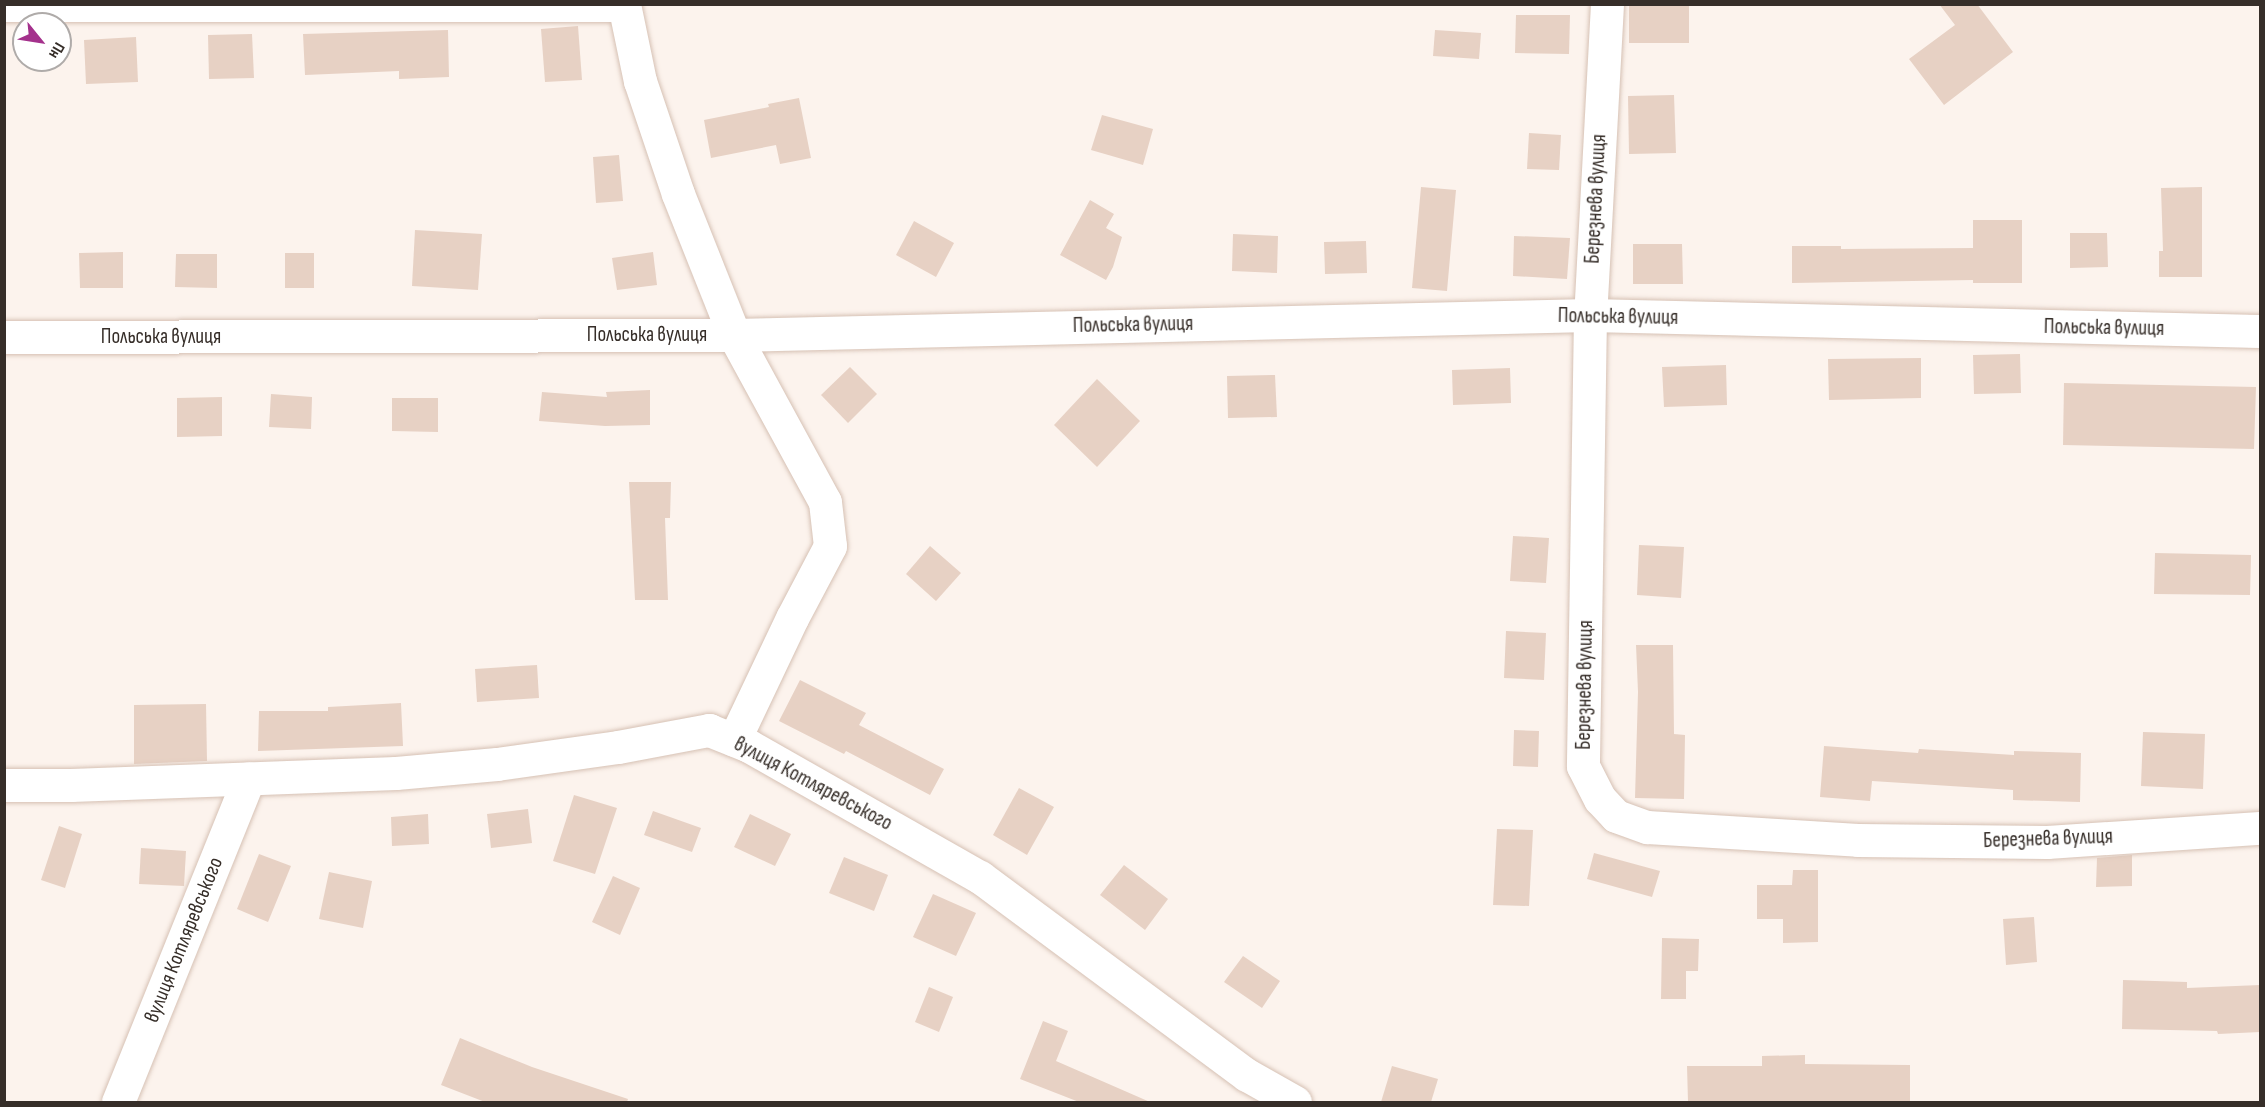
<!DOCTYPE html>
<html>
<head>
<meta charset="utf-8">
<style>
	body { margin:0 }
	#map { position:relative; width:2265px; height:1107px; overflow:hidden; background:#fcf3ed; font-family:"Sofia Sans Condensed",sans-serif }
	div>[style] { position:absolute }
	.building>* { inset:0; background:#e7d1c4 }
	.roads { filter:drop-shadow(0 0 2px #d6c1b4) drop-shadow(0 0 2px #d6c1b4) }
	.minor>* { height:33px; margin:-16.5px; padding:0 16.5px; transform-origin:16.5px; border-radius:16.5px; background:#fff }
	span { translate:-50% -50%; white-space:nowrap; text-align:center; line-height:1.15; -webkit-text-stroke:6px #fff; paint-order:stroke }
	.street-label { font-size:21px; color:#362e29 }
	.frame { position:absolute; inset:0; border:6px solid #362e29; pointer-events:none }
	.north { position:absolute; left:12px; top:12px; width:60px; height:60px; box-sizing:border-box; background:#fff; border:2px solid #afaba9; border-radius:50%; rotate:120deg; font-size:16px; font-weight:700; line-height:24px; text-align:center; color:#362e29 }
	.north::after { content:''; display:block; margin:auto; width:21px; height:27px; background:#a4318c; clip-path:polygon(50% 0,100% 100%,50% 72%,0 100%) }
</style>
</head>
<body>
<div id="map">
	<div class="building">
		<i style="clip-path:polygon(1629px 4px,1689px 4px,1689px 43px,1629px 43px)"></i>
		<i style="clip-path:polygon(1939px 4px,1977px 4px,2013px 52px,1944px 105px,1909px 59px,1955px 25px)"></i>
		<i style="clip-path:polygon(1516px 15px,1570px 15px,1569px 54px,1515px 53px)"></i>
		<i style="clip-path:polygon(578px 26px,582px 80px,545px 82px,541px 29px)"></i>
		<i style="clip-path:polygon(448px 30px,449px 77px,399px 79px,399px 71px,305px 75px,303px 34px)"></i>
		<i style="clip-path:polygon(1435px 30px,1481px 33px,1479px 59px,1433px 56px)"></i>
		<i style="clip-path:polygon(252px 34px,254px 78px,209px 79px,208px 35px)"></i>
		<i style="clip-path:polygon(136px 37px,138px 82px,86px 84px,84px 40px)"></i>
		<i style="clip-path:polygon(1674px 95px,1676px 153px,1629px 154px,1628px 96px)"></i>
		<i style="clip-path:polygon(799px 98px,811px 158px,780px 164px,776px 145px,711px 158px,704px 120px,769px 107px,768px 104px)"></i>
		<i style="clip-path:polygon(1102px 115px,1153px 129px,1143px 165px,1091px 150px)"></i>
		<i style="clip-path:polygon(1529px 133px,1561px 135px,1559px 170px,1527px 169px)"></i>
		<i style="clip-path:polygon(619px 155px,623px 201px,596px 203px,593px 157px)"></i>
		<i style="clip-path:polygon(1421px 187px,1456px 190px,1447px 291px,1412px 288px)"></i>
		<i style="clip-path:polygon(2202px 187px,2202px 277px,2159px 277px,2159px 251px,2163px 251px,2161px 188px)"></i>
		<i style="clip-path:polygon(1090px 200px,1114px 214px,1106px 228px,1122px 237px,1113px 267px,1106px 280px,1060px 255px)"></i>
		<i style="clip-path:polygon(1973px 220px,2022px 220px,2022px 283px,1973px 283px,1973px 280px,1792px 283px,1792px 246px,1841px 246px,1841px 249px,1973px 248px)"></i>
		<i style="clip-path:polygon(914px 221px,954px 243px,936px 277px,896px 255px)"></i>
		<i style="clip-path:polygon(415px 230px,482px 234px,478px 290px,412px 286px)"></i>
		<i style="clip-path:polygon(2070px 233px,2107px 233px,2108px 267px,2070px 268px)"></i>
		<i style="clip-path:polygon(1233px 234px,1278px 236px,1277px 273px,1232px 271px)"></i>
		<i style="clip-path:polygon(1514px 236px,1570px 238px,1567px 279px,1513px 276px)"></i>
		<i style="clip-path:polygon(1366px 241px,1367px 273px,1325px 274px,1324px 242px)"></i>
		<i style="clip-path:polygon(1633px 244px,1682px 244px,1683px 284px,1633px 284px)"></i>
		<i style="clip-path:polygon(123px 252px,123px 288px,80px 288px,79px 253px)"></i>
		<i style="clip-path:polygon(653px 252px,657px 285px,617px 290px,612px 258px)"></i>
		<i style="clip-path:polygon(285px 253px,314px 253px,314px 288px,285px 288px)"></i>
		<i style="clip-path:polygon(176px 254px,217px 254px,217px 288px,175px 287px)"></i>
		<i style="clip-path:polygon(2020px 354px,2021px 393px,1974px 394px,1973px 355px)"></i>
		<i style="clip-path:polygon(1921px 358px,1921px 398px,1829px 400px,1828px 359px)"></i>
		<i style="clip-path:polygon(1726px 365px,1727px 405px,1664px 407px,1662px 367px)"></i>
		<i style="clip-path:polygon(850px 367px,877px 394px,848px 423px,821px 395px)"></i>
		<i style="clip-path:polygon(1510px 368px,1511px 403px,1453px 405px,1452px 370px)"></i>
		<i style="clip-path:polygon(1275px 375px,1277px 417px,1228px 418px,1227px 376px)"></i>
		<i style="clip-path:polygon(1097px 379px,1140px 421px,1097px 467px,1054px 425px)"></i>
		<i style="clip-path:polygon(2064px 383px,2256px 387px,2254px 449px,2063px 445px)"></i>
		<i style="clip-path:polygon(650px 390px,650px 425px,605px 426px,539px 421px,542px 392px,607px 397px,606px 392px)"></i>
		<i style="clip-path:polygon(271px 394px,312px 397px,311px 429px,269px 427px)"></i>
		<i style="clip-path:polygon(222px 397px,222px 436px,177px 437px,177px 398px)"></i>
		<i style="clip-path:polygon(392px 398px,438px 398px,438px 432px,392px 431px)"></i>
		<i style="clip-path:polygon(629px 482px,671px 482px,670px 518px,665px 518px,668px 600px,635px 600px)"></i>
		<i style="clip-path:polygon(1513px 536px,1549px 538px,1546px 583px,1510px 581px)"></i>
		<i style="clip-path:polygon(1639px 545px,1684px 547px,1681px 598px,1637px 595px)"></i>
		<i style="clip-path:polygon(930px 546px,961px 573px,936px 601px,906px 574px)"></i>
		<i style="clip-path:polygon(2155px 553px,2251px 555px,2250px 595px,2154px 594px)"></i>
		<i style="clip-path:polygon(1506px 631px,1546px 633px,1544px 680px,1504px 678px)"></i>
		<i style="clip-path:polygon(1636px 645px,1673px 645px,1674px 734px,1685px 735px,1684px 799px,1635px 798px,1638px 692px)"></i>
		<i style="clip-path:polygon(537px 665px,539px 698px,477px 702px,475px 669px)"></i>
		<i style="clip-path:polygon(800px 680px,866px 713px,859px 725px,944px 769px,930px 795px,846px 751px,844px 754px,779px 721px)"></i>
		<i style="clip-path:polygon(401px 703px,403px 746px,258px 751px,259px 711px,328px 711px,328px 707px)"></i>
		<i style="clip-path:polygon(206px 704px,207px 761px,134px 764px,134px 705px)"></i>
		<i style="clip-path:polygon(1514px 730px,1539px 731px,1538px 767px,1513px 766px)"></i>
		<i style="clip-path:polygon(2143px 732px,2205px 734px,2203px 789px,2141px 786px)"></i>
		<i style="clip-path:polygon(1824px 746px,1918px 753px,1919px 749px,2014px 755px,2014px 751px,2081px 753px,2080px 802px,2013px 800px,2013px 790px,1872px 781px,1870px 801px,1820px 797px)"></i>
		<i style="clip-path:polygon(1019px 788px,1054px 807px,1027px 855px,993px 835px)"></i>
		<i style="clip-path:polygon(574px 795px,617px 808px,595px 874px,553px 861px)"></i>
		<i style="clip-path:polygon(528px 809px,532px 843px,491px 848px,487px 814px)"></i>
		<i style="clip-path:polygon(653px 811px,701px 828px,692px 852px,644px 835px)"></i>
		<i style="clip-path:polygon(428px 814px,429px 844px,392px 846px,391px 817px)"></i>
		<i style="clip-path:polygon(750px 814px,791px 834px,775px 866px,734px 847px)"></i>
		<i style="clip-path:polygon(59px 826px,82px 834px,65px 888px,41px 880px)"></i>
		<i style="clip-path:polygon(1497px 829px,1533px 830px,1529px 906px,1493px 905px)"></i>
		<i style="clip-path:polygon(141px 848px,186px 851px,184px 886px,139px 884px)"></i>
		<i style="clip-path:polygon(1594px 853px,1660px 871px,1652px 897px,1587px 879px)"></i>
		<i style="clip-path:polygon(259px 854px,291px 866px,268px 922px,237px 909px)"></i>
		<i style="clip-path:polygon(2132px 855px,2132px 886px,2096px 887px,2097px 858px)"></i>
		<i style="clip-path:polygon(844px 857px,888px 875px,874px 911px,829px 893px)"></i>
		<i style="clip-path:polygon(1124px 865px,1168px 899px,1145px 930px,1100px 895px)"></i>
		<i style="clip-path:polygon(1793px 870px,1818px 870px,1818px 942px,1783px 943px,1783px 919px,1757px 919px,1757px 885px,1792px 885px)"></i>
		<i style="clip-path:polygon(329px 872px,372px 881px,363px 928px,319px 919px)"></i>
		<i style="clip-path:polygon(613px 876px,640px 888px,620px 935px,592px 922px)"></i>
		<i style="clip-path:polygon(933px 894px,976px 913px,956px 956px,913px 937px)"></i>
		<i style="clip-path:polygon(2034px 917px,2037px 962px,2006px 965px,2003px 919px)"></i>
		<i style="clip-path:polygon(1662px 938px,1699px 939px,1698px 971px,1686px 971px,1686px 999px,1661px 999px)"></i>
		<i style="clip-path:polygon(1243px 956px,1280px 981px,1262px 1008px,1224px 982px)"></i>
		<i style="clip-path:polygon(2123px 980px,2187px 982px,2187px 988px,2260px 985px,2260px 1032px,2218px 1034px,2217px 1031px,2122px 1029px)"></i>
		<i style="clip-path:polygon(929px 987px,953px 997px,939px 1032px,915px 1022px)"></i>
		<i style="clip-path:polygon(1043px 1021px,1068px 1031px,1056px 1061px,1150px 1102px,1079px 1102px,1020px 1079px)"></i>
		<i style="clip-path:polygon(460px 1038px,532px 1067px,628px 1099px,627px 1102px,485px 1102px,441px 1085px)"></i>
		<i style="clip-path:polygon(1805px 1055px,1805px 1064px,1910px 1065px,1910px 1102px,1688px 1102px,1687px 1066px,1762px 1066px,1762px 1056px)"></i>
		<i style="clip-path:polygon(1392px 1066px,1438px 1079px,1431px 1102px,1381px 1102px)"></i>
	</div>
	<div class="roads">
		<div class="minor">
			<i style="left:624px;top:4px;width:79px;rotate:78.3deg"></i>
			<i style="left:640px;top:81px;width:119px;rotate:71.4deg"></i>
			<i style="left:678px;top:194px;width:152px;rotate:68.3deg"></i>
			<i style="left:734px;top:335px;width:190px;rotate:61.4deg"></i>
			<i style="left:825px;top:502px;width:44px;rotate:83.5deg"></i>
			<i style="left:830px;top:546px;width:81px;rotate:117.8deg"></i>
			<i style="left:792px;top:618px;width:135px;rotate:115.4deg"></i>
			<i style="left:1607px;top:4px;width:311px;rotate:93.1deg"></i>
			<i style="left:1590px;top:315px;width:451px;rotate:90.9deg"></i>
			<i style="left:1583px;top:766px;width:37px;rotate:63deg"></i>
			<i style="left:1600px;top:799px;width:23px;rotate:47deg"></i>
			<i style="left:1616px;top:816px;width:33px;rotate:20deg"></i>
			<i style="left:1647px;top:827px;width:211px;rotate:3.5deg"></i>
			<i style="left:1858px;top:840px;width:189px;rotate:0.6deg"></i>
			<i style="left:2047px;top:842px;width:213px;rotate:-3.8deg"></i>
			<i style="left:4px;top:5px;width:620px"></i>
			<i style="left:4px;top:337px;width:730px;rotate:-0.16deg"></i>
			<i style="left:734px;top:335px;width:856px;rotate:-1.34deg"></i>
			<i style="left:1590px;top:315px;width:670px;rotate:1.37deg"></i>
			<i style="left:4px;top:785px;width:67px"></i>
			<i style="left:71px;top:785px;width:325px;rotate:-2.1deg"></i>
			<i style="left:396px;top:773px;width:101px;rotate:-5.1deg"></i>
			<i style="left:497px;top:764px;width:122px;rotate:-8deg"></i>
			<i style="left:618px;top:747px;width:93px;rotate:-10.6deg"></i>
			<i style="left:709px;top:730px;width:43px;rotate:21.8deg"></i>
			<i style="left:749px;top:746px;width:266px;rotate:29.6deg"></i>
			<i style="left:980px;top:877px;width:332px;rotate:36.6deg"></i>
			<i style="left:1247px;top:1075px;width:55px;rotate:29.4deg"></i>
			<i style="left:118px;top:1102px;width:349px;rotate:-68deg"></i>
		</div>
	</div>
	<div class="street-label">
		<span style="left:1596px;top:199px;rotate:-87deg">Березнева вулиця</span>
		<span style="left:1618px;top:317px;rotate:1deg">Польська вулиця</span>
		<span style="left:1133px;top:325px;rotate:-1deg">Польська вулиця</span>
		<span style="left:2104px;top:328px;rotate:1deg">Польська вулиця</span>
		<span style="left:647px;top:335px">Польська вулиця</span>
		<span style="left:161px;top:337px">Польська вулиця</span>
		<span style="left:1585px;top:685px;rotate:-89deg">Березнева вулиця</span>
		<span style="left:813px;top:784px;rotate:28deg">вулиця Котляревського</span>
		<span style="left:2048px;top:839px;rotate:-2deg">Березнева вулиця</span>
		<span style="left:184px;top:940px;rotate:-68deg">вулиця Котляревського</span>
	</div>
	<div class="frame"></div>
	<div class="north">Пн</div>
</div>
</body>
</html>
